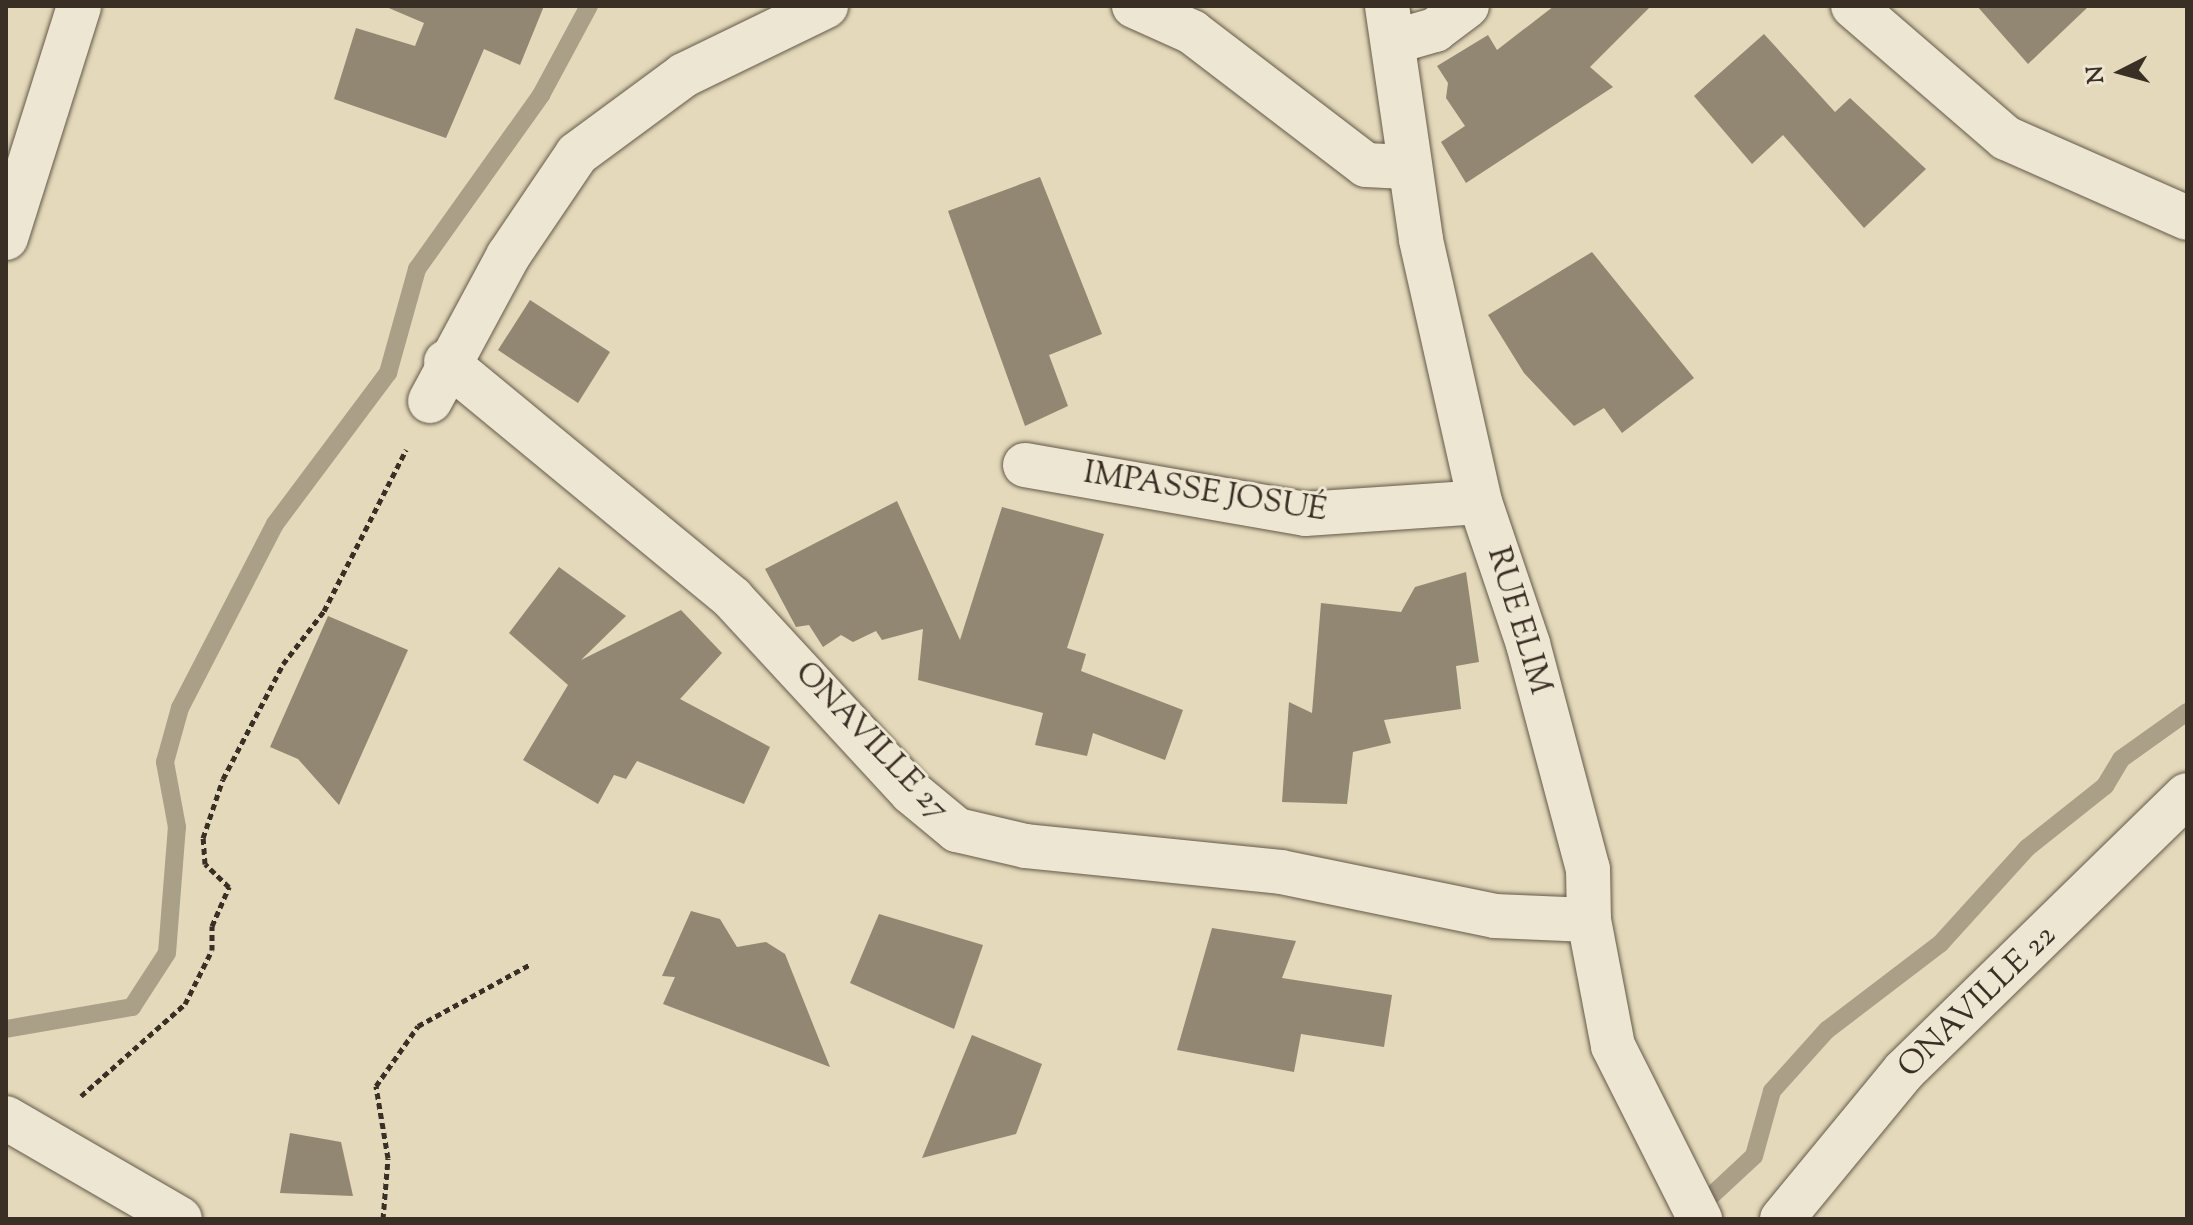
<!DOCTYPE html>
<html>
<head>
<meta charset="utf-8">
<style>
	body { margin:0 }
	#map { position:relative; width:2193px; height:1225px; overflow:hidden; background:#e4d9ba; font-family:"Sorts Mill Goudy",serif }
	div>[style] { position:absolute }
	.stream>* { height:18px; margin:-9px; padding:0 9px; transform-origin:9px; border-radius:9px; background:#aa9f87 }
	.building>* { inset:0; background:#928772 }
	.path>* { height:5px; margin-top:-2.5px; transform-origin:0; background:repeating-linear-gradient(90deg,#392f25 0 6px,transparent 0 10px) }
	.roads { filter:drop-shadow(0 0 2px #645a4a) drop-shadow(0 0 2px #645a4a) }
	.minor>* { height:44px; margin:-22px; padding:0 22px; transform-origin:22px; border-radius:22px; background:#ede6d2 }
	span { translate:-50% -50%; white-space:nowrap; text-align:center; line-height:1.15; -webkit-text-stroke:6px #ede6d2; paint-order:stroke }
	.street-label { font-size:32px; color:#392f25 }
	.frame { position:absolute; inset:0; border:8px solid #392f25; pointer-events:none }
	.north { position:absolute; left:2081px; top:32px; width:80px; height:80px; -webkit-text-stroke:6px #ede6d2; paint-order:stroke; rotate:264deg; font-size:22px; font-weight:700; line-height:32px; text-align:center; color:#392f25 }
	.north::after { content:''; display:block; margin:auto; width:28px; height:36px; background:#392f25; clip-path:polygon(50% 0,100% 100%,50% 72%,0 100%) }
</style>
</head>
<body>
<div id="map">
	<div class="stream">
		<i style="left:6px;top:1029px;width:128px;rotate:-9.9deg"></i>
		<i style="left:132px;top:1007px;width:64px;rotate:-57.1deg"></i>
		<i style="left:167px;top:953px;width:126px;rotate:-85.5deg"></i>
		<i style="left:177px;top:827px;width:66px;rotate:-100.5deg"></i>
		<i style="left:165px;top:762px;width:56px;rotate:-74.5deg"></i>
		<i style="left:180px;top:708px;width:207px;rotate:-62.7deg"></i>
		<i style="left:275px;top:524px;width:189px;rotate:-53.2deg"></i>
		<i style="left:388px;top:373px;width:108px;rotate:-74.4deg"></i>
		<i style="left:417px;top:269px;width:214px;rotate:-54.5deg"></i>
		<i style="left:541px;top:95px;width:101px;rotate:-61.7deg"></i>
		<i style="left:1696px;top:1210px;width:79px;rotate:-43deg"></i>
		<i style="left:1754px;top:1156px;width:67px;rotate:-74.5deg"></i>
		<i style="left:1772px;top:1091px;width:82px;rotate:-48deg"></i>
		<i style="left:1827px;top:1030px;width:142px;rotate:-37.3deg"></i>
		<i style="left:1940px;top:944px;width:130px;rotate:-47.8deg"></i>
		<i style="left:2027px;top:848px;width:100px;rotate:-38.5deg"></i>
		<i style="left:2105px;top:786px;width:31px;rotate:-59deg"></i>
		<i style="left:2121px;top:759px;width:81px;rotate:-35.5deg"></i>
	</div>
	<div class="building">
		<i style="clip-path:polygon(384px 6px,544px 6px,520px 65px,484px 49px,446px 138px,334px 99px,356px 28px,415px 46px,424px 23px)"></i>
		<i style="clip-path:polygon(1554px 6px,1651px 6px,1590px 67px,1613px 87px,1466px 183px,1441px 142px,1465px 126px,1446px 98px,1448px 83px,1437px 66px,1488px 35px,1497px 50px)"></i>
		<i style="clip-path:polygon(1977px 6px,2089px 6px,2028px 64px)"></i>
		<i style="clip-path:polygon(1764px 34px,1835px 112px,1850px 98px,1926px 169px,1864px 228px,1783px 135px,1752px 164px,1694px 96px)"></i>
		<i style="clip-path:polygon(1040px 177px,1102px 334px,1049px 355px,1068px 406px,1025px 426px,948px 211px)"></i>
		<i style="clip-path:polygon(1592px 252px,1694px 378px,1622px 433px,1604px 408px,1574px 426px,1524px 373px,1488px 315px)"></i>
		<i style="clip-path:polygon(530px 300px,610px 352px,578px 403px,498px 350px)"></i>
		<i style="clip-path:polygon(897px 501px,960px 640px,1002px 507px,1104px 534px,1067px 648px,1086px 654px,1081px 671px,1183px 710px,1165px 760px,1093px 733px,1087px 756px,1035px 745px,1043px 713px,918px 680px,923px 629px,882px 640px,876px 631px,853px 642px,841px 635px,823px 647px,809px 625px,796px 627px,765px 569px)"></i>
		<i style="clip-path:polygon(559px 567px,626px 616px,581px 660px,681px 610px,722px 653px,680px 699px,770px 747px,744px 804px,637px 761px,626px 779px,614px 775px,598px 804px,523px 760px,568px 685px,509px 633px)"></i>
		<i style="clip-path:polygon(1466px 572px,1479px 662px,1456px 666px,1461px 709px,1384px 720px,1391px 743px,1353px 752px,1347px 804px,1282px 802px,1289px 702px,1312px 713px,1321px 603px,1401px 612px,1415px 587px)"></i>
		<i style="clip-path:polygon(328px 616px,408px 650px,339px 805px,298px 759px,270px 747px)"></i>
		<i style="clip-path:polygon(691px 911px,720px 919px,737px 947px,766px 942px,785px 954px,830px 1067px,663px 1004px,675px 977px,662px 976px)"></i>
		<i style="clip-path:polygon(879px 914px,983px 945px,954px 1029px,850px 983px)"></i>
		<i style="clip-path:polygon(1212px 928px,1296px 941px,1282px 978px,1392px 995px,1384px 1047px,1301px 1034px,1294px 1072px,1177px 1050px)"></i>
		<i style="clip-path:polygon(972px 1035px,1042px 1064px,1016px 1134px,922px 1158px)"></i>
		<i style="clip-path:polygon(290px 1133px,341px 1142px,353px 1196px,280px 1193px)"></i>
	</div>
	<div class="path">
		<i style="left:81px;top:1096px;width:139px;rotate:-41.5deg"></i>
		<i style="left:185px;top:1004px;width:60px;rotate:-63.4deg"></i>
		<i style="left:212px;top:950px;width:24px;rotate:-90deg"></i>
		<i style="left:212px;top:926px;width:43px;rotate:-66.4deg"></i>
		<i style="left:229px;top:887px;width:33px;rotate:-136deg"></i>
		<i style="left:205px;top:864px;width:26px;rotate:-94deg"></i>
		<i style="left:203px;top:838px;width:62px;rotate:-71.3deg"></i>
		<i style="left:223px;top:779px;width:130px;rotate:-62.4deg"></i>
		<i style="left:283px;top:664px;width:67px;rotate:-52.3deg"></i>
		<i style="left:324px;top:611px;width:181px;rotate:-63deg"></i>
		<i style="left:383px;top:1219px;width:61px;rotate:-85.3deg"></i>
		<i style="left:388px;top:1158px;width:73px;rotate:-99.5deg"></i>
		<i style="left:376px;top:1086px;width:73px;rotate:-55deg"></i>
		<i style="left:418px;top:1026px;width:129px;rotate:-28.8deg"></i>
	</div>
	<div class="roads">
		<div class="minor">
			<i style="left:1134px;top:6px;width:64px;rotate:24.1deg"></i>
			<i style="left:1192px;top:32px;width:219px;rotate:37.4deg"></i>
			<i style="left:1366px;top:165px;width:40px;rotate:2.9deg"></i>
			<i style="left:1387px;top:6px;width:236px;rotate:81.7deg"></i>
			<i style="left:1421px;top:240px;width:269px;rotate:77.3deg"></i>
			<i style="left:1480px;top:502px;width:150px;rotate:71.3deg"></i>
			<i style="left:1528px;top:644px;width:233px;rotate:75.1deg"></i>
			<i style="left:1588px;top:869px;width:51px;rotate:88.9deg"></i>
			<i style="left:1589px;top:920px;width:128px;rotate:79.2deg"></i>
			<i style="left:1613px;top:1046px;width:194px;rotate:63.3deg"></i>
			<i style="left:1853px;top:6px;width:202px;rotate:40.8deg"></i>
			<i style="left:2006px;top:138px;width:198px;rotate:23.8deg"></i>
			<i style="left:1393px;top:42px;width:44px;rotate:-15.9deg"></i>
			<i style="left:1435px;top:30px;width:40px;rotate:-37deg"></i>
			<i style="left:6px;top:238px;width:243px;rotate:-72.5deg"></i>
			<i style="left:446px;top:362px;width:371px;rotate:39.5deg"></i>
			<i style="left:732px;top:598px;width:264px;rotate:47.3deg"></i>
			<i style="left:911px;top:792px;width:60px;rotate:39.6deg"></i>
			<i style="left:957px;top:830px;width:71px;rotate:13.1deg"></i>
			<i style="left:1026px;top:846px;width:256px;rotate:5.8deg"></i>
			<i style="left:1281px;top:872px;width:218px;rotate:11.6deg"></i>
			<i style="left:1495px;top:916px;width:94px;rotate:2.4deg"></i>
			<i style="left:430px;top:401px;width:165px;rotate:-61.7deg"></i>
			<i style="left:508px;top:256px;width:123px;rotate:-55.9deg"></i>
			<i style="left:577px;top:154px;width:133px;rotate:-36.4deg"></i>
			<i style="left:684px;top:75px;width:158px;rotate:-25.9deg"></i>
			<i style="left:1025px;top:465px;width:284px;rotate:9.9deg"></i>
			<i style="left:1305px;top:514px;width:175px;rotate:-3.9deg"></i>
			<i style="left:6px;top:1118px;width:201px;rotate:30.1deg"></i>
			<i style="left:1782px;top:1219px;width:192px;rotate:-50.5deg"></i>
			<i style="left:1904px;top:1071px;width:395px;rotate:-44.3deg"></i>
		</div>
	</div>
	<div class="street-label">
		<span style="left:1205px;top:493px;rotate:9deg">IMPASSE JOSUÉ</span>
		<span style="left:1518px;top:621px;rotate:73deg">RUE ELIM</span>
		<span style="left:871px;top:742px;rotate:46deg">ONAVILLE 27</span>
		<span style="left:1978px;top:1002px;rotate:-44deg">ONAVILLE 22</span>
	</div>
	<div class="frame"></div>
	<div class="north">N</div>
</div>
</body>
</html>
